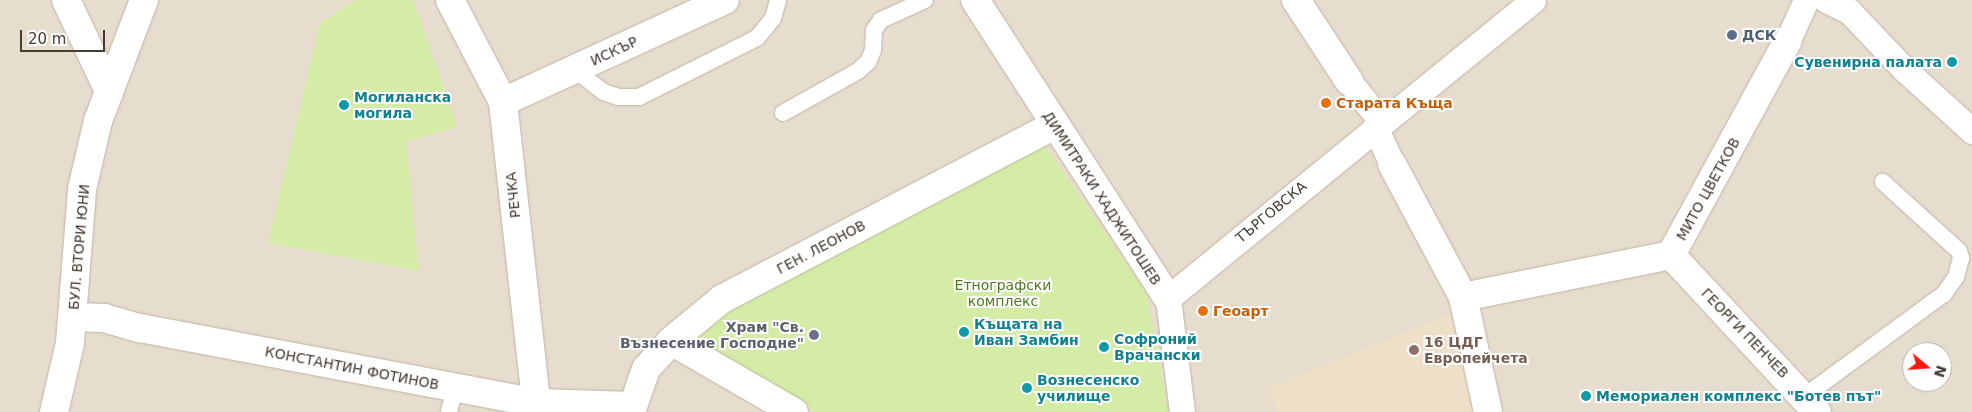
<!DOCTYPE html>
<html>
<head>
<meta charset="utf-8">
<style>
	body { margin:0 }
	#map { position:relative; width:1972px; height:412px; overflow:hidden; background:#f3ebe1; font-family:"DejaVu Sans",sans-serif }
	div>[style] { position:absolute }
	.residential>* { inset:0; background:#e7ddce }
	.education>* { inset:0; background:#eedfc9 }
	.green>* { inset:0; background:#d4eca5 }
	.roads { filter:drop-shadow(0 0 1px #c1b5a6) drop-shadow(0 0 1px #c1b5a6) }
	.service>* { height:16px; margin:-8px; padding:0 8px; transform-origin:8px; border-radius:8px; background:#fff }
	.pedestrian>* { height:25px; margin:-12.5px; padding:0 12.5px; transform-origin:12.5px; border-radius:12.5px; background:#fff }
	.minor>* { height:28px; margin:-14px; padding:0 14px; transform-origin:14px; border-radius:14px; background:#fff }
	.tertiary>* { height:28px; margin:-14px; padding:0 14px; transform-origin:14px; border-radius:14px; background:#fff }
	.dots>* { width:14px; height:14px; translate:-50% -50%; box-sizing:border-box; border:2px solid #fff; border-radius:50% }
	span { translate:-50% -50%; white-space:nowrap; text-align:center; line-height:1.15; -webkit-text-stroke:4px #fff; paint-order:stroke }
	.service-label { font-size:14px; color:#4e5e75; font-weight:700 }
	.left { translate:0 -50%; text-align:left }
	.street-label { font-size:14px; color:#443b31 }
	.culture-label { font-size:14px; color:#0d838f; font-weight:700 }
	.right { translate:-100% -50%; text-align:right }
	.food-label { font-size:14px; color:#c56008; font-weight:700 }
	.park-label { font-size:14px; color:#4c7b20 }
	.worship-label { font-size:14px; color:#5b616d; font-weight:700 }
	.education-label { font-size:14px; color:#785e54; font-weight:700 }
	.north { position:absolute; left:1902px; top:342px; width:50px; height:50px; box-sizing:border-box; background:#fff; border:1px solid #b4b1ad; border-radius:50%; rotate:108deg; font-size:14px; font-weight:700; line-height:20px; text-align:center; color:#443b31 }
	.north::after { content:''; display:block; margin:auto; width:18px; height:22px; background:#ff160c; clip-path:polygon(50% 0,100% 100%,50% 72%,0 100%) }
	.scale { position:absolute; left:20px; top:30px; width:85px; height:22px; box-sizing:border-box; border:2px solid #443b31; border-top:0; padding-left:6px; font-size:15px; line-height:18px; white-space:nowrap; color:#443b31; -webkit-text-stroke:4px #fff; paint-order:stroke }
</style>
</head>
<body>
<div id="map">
	<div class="residential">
		<i style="clip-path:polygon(evenodd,0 0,1972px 0,1972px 412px,0 412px,0 0,1912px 352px,1942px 352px,1942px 382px,1912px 382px,1912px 352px)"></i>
	</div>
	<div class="education">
		<i style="clip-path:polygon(1458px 311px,1474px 412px,1278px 412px,1268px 388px)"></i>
	</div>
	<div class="green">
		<i style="clip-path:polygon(356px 0,413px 0,457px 127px,406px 142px,419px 271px,268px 243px,320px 23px)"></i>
		<i style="clip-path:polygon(1042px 141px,1147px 294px,1168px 412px,814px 412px,696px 341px,704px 314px)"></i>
	</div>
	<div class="roads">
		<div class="service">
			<i style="left:574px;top:69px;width:37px;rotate:38deg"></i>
			<i style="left:603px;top:92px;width:16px;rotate:18deg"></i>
			<i style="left:618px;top:97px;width:21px"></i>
			<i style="left:639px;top:97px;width:132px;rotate:-26.6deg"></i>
			<i style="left:757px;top:38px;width:26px;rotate:-51deg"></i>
			<i style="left:773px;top:18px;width:19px;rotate:-74deg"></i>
			<i style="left:783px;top:113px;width:86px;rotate:-29.2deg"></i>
			<i style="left:858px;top:71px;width:13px;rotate:-42deg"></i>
			<i style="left:868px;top:62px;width:13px;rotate:-67deg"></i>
			<i style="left:873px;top:50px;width:20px;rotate:-87deg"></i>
			<i style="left:874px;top:30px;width:12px;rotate:-55deg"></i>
			<i style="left:881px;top:20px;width:48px;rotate:-24.4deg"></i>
			<i style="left:1805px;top:396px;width:172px;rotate:-36.3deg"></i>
			<i style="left:1944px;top:294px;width:21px;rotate:-55deg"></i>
			<i style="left:1956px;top:277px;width:20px;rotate:-75deg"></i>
			<i style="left:1961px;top:258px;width:7px;rotate:-106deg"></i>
			<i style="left:1959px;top:251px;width:103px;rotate:-137.8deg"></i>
			<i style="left:449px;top:412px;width:26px;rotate:-77deg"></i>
		</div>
		<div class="pedestrian">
			<i style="left:1826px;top:0;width:25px;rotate:26deg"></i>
			<i style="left:1849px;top:11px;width:81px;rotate:46.5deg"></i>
			<i style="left:1905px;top:70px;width:91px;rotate:42.3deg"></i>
			<i style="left:1787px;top:42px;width:46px;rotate:-65.7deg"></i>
			<i style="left:1349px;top:81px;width:53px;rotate:51.2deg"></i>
			<i style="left:1375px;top:127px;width:41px;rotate:65.3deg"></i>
			<i style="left:1182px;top:412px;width:115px;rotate:-97deg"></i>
			<i style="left:1168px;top:298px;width:471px;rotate:-39.2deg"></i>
		</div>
		<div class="minor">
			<i style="left:66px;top:0;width:101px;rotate:64.7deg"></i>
			<i style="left:450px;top:0;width:115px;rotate:62.5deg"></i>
			<i style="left:503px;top:102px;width:303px;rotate:83.7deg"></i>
			<i style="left:975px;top:0;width:355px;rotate:57.1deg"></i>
			<i style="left:1296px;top:0;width:97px;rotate:56.8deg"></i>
			<i style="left:503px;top:102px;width:244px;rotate:-24.7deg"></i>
			<i style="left:1392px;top:164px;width:151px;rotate:61.9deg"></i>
			<i style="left:1463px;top:297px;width:118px;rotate:77.7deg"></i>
			<i style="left:1671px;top:255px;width:214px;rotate:47.1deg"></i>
			<i style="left:1463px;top:297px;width:212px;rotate:-11.4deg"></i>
			<i style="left:1671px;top:255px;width:243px;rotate:-61.4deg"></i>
			<i style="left:73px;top:317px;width:31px;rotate:2deg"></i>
			<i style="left:104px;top:318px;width:37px;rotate:16deg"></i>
			<i style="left:140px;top:328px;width:403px;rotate:10.7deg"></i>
			<i style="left:536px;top:403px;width:96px;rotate:1.8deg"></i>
			<i style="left:671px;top:341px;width:142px;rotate:30deg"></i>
			<i style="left:631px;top:412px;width:46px;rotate:-70.8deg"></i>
			<i style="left:646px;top:369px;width:38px;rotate:-48deg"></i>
			<i style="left:671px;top:341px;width:66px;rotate:-39.5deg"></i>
			<i style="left:722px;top:299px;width:373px;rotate:-27.6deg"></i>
		</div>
		<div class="tertiary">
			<i style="left:54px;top:412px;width:71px;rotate:-76.9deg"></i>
			<i style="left:70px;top:343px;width:154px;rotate:-85.5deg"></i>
			<i style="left:82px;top:189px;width:70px;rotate:-76.8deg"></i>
			<i style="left:98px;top:121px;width:129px;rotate:-69.2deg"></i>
		</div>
	</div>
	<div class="dots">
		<i style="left:1732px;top:35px;background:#5c6f8a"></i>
		<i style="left:1952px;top:62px;background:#0f9aa8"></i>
		<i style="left:1326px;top:103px;background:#e8710a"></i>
		<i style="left:344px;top:105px;background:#0f9aa8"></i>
		<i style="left:1203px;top:311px;background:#e8710a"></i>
		<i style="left:964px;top:332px;background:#0f9aa8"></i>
		<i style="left:814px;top:335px;background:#6b7280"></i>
		<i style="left:1104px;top:347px;background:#0f9aa8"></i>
		<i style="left:1414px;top:350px;background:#8d6e63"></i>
		<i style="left:1027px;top:388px;background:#0f9aa8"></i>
		<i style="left:1586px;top:396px;background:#0f9aa8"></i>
	</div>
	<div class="service-label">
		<span class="left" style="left:1742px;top:35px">ДСК</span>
	</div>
	<div class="street-label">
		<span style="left:614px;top:51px;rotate:-25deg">ИСКЪР</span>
		<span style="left:1708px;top:189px;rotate:-61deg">МИТО ЦВЕТКОВ</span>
		<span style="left:513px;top:195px;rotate:-96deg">РЕЧКА</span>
		<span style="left:1102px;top:198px;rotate:57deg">ДИМИТРАКИ ХАДЖИТОШЕВ</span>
		<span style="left:1271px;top:212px;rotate:-40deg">ТЪРГОВСКА</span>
		<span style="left:79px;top:247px;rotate:-85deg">БУЛ. ВТОРИ ЮНИ</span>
		<span style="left:821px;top:247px;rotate:-28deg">ГЕН. ЛЕОНОВ</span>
		<span style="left:1745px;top:333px;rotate:46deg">ГЕОРГИ ПЕНЧЕВ</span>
		<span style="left:352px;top:368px;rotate:11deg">КОНСТАНТИН ФОТИНОВ</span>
	</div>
	<div class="culture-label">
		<span class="right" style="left:1942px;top:62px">Сувенирна палата</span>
		<span class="left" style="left:354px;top:105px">Могиланска<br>могила</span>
		<span class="left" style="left:974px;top:332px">Къщата на<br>Иван Замбин</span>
		<span class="left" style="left:1114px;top:347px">Софроний<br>Врачански</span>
		<span class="left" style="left:1037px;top:388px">Вознесенско<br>училище</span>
		<span class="left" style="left:1596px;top:396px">Мемориален комплекс "Ботев път"</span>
	</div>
	<div class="food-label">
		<span class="left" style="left:1336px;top:103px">Старата Къща</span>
		<span class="left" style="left:1213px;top:311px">Геоарт</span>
	</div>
	<div class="park-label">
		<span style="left:1003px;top:293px">Етнографски<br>комплекс</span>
	</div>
	<div class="worship-label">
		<span class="right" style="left:804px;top:335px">Храм "Св.<br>Възнесение Господне"</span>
	</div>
	<div class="education-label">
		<span class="left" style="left:1424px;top:350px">16 ЦДГ<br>Европейчета</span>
	</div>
	<div class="north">N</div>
	<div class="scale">20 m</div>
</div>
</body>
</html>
